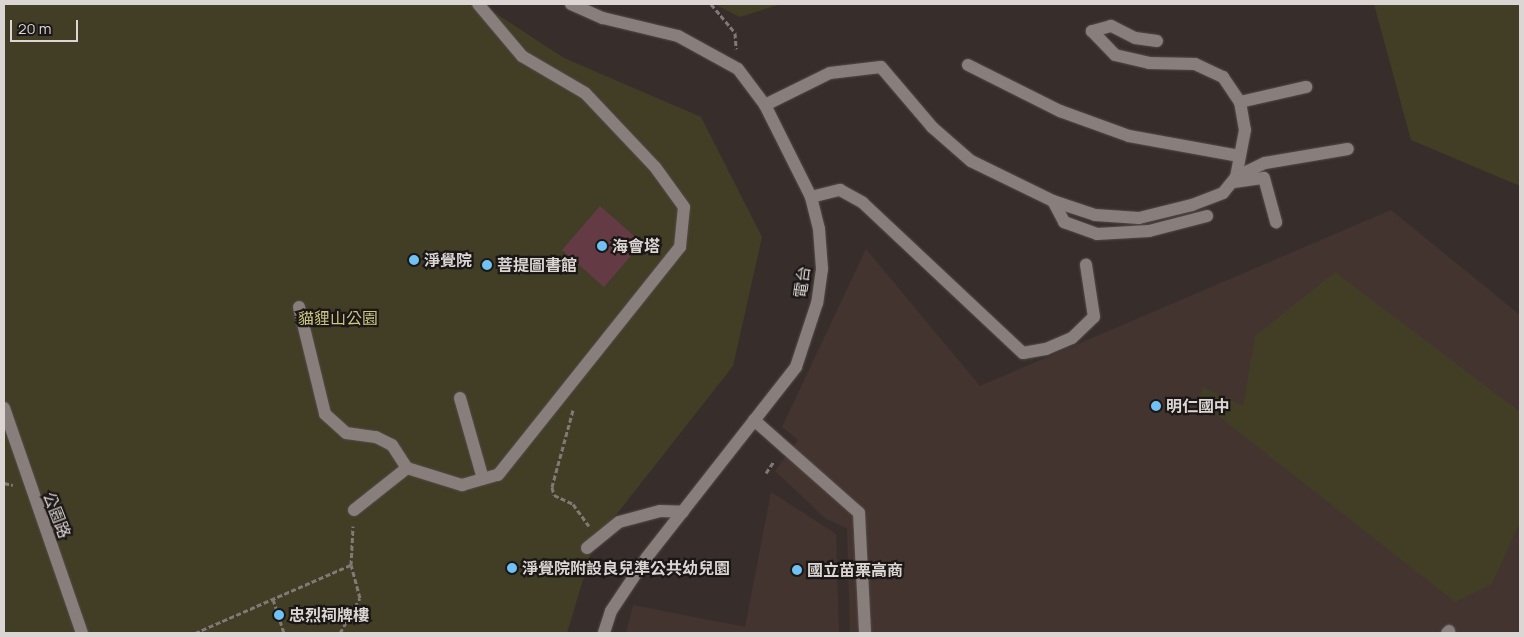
<!DOCTYPE html>
<html>
<head>
<meta charset="utf-8">
<style>
	body { margin:0 }
	#map { position:relative; width:1524px; height:637px; overflow:hidden; background:#372e2b; font-family:Manrope,"Noto Sans TC",sans-serif }
	div>[style] { position:absolute }
	.built>* { inset:0; background:#44342f }
	.green>* { inset:0; background:#413e25 }
	.building>* { inset:0; background:#643b44 }
	.path>* { height:3px; margin-top:-1.5px; transform-origin:0; background:repeating-linear-gradient(90deg,#807976 0 5px,transparent 0 7.5px) }
	.roads { filter:drop-shadow(0 0 1px #534b49) drop-shadow(0 0 1px #534b49) }
	.minor>* { height:12px; margin:-6px; padding:0 6px; transform-origin:6px; border-radius:6px; background:#887e7b }
	.dots>* { width:14px; height:14px; translate:-50% -50%; box-sizing:border-box; border:2px solid #1b1716; border-radius:50% }
	span { translate:-50% -50%; white-space:nowrap; text-align:center; line-height:1.15; -webkit-text-stroke:4.5px #1b1716; paint-order:stroke }
	.poi-label { font-size:16px; color:#dbd5d3; font-weight:700 }
	.left { translate:0 -50%; text-align:left }
	.street-label { font-size:16px; color:#dbd5d3 }
	.park-label { font-size:16px; color:#ccc682 }
	.frame { position:absolute; inset:0; border:5px solid #dbd5d3; pointer-events:none }
	.scale { position:absolute; left:10px; top:20px; width:68px; height:22px; box-sizing:border-box; border:2px solid #dbd5d3; border-top:0; padding-left:6px; font-size:15px; line-height:18px; white-space:nowrap; color:#dbd5d3; -webkit-text-stroke:4px #1b1716; paint-order:stroke }
</style>
</head>
<body>
<div id="map">
	<div class="built">
		<i style="clip-path:polygon(1391px 210px,1520px 315px,1520px 633px,850px 633px,847px 528px,826px 519px,775px 471px,798px 440px,782px 427px,866px 249px,980px 386px)"></i>
		<i style="clip-path:polygon(771px 492px,836px 534px,839px 633px,626px 633px,633px 605px,745px 627px)"></i>
	</div>
	<div class="green">
		<i style="clip-path:polygon(4px 4px,481px 4px,564px 58px,701px 117px,762px 237px,733px 366px,594px 543px,567px 633px,4px 633px)"></i>
		<i style="clip-path:polygon(714px 4px,781px 4px,740px 17px)"></i>
		<i style="clip-path:polygon(1374px 4px,1520px 4px,1520px 186px,1411px 140px)"></i>
		<i style="clip-path:polygon(1335px 272px,1520px 412px,1520px 522px,1492px 584px,1455px 602px,1198px 400px,1203px 387px,1243px 406px,1255px 336px)"></i>
	</div>
	<div class="building">
		<i style="clip-path:polygon(600px 206px,642px 243px,604px 287px,562px 250px)"></i>
	</div>
	<div class="path">
		<i style="left:711px;top:4px;width:38px;rotate:50deg"></i>
		<i style="left:735px;top:33px;width:16px;rotate:86deg"></i>
		<i style="left:573px;top:410px;width:80px;rotate:105.3deg"></i>
		<i style="left:552px;top:487px;width:8px;rotate:76deg"></i>
		<i style="left:554px;top:495px;width:21px;rotate:25deg"></i>
		<i style="left:573px;top:504px;width:27px;rotate:54deg"></i>
		<i style="left:766px;top:473px;width:14px;rotate:-56deg"></i>
		<i style="left:4px;top:483px;width:9px;rotate:13deg"></i>
		<i style="left:273px;top:599px;width:36px;rotate:72deg"></i>
		<i style="left:195px;top:633px;width:170px;rotate:-23.6deg"></i>
		<i style="left:351px;top:565px;width:39px;rotate:-87deg"></i>
		<i style="left:340px;top:633px;width:40px;rotate:-60.3deg"></i>
		<i style="left:360px;top:598px;width:34px;rotate:-105deg"></i>
	</div>
	<div class="roads">
		<div class="minor">
			<i style="left:571px;top:4px;width:35px;rotate:24deg"></i>
			<i style="left:603px;top:18px;width:77px;rotate:13.5deg"></i>
			<i style="left:678px;top:36px;width:68px;rotate:28.8deg"></i>
			<i style="left:738px;top:69px;width:45px;rotate:53.1deg"></i>
			<i style="left:765px;top:105px;width:103px;rotate:63.4deg"></i>
			<i style="left:811px;top:197px;width:33px;rotate:76deg"></i>
			<i style="left:819px;top:229px;width:40px;rotate:85.7deg"></i>
			<i style="left:822px;top:269px;width:34px;rotate:98deg"></i>
			<i style="left:817px;top:303px;width:67px;rotate:108.2deg"></i>
			<i style="left:796px;top:367px;width:241px;rotate:128.1deg"></i>
			<i style="left:647px;top:557px;width:65px;rotate:123.7deg"></i>
			<i style="left:611px;top:611px;width:23px;rotate:108deg"></i>
			<i style="left:1157px;top:41px;width:22px;rotate:-172deg"></i>
			<i style="left:1135px;top:38px;width:27px;rotate:-153deg"></i>
			<i style="left:1111px;top:26px;width:20px;rotate:165deg"></i>
			<i style="left:1092px;top:31px;width:33px;rotate:46deg"></i>
			<i style="left:1115px;top:55px;width:35px;rotate:13deg"></i>
			<i style="left:1149px;top:63px;width:46px;rotate:1.2deg"></i>
			<i style="left:1195px;top:64px;width:31px;rotate:25deg"></i>
			<i style="left:1223px;top:77px;width:30px;rotate:56deg"></i>
			<i style="left:1240px;top:102px;width:28px;rotate:80deg"></i>
			<i style="left:1245px;top:130px;width:48px;rotate:100.8deg"></i>
			<i style="left:968px;top:65px;width:103px;rotate:26.6deg"></i>
			<i style="left:1060px;top:111px;width:73px;rotate:19.9deg"></i>
			<i style="left:1129px;top:136px;width:112px;rotate:10.3deg"></i>
			<i style="left:1240px;top:102px;width:68px;rotate:-12.8deg"></i>
			<i style="left:765px;top:105px;width:72px;rotate:-26.2deg"></i>
			<i style="left:830px;top:73px;width:51px;rotate:-6.7deg"></i>
			<i style="left:881px;top:67px;width:79px;rotate:49.6deg"></i>
			<i style="left:932px;top:127px;width:52px;rotate:41.1deg"></i>
			<i style="left:971px;top:161px;width:91px;rotate:26deg"></i>
			<i style="left:1053px;top:201px;width:44px;rotate:18.4deg"></i>
			<i style="left:1095px;top:215px;width:44px;rotate:3.9deg"></i>
			<i style="left:1139px;top:218px;width:55px;rotate:-13.8deg"></i>
			<i style="left:1192px;top:205px;width:33px;rotate:-21deg"></i>
			<i style="left:1223px;top:193px;width:21px;rotate:-51deg"></i>
			<i style="left:1236px;top:177px;width:32px;rotate:-26deg"></i>
			<i style="left:1265px;top:163px;width:84px;rotate:-9.6deg"></i>
			<i style="left:1234px;top:182px;width:30px;rotate:-8deg"></i>
			<i style="left:1264px;top:178px;width:46px;rotate:74.7deg"></i>
			<i style="left:811px;top:197px;width:30px;rotate:-14deg"></i>
			<i style="left:840px;top:190px;width:26px;rotate:29deg"></i>
			<i style="left:863px;top:203px;width:219px;rotate:43.2deg"></i>
			<i style="left:1023px;top:353px;width:23px;rotate:-10deg"></i>
			<i style="left:1046px;top:349px;width:28px;rotate:-23deg"></i>
			<i style="left:1072px;top:338px;width:30px;rotate:-44deg"></i>
			<i style="left:1094px;top:317px;width:53px;rotate:-98.7deg"></i>
			<i style="left:1053px;top:201px;width:24px;rotate:62deg"></i>
			<i style="left:1064px;top:222px;width:35px;rotate:20deg"></i>
			<i style="left:1097px;top:234px;width:52px;rotate:-3.3deg"></i>
			<i style="left:1149px;top:231px;width:60px;rotate:-14.5deg"></i>
			<i style="left:299px;top:307px;width:110px;rotate:76.3deg"></i>
			<i style="left:325px;top:414px;width:28px;rotate:42deg"></i>
			<i style="left:346px;top:433px;width:30px;rotate:8deg"></i>
			<i style="left:376px;top:437px;width:18px;rotate:27deg"></i>
			<i style="left:392px;top:445px;width:27px;rotate:57deg"></i>
			<i style="left:460px;top:398px;width:84px;rotate:74.1deg"></i>
			<i style="left:4px;top:408px;width:238px;rotate:70.9deg"></i>
			<i style="left:754px;top:420px;width:140px;rotate:41.5deg"></i>
			<i style="left:859px;top:513px;width:120px;rotate:87.1deg"></i>
			<i style="left:354px;top:510px;width:68px;rotate:-38.4deg"></i>
			<i style="left:407px;top:468px;width:58px;rotate:17.2deg"></i>
			<i style="left:462px;top:485px;width:37px;rotate:-16deg"></i>
			<i style="left:498px;top:475px;width:292px;rotate:-51.4deg"></i>
			<i style="left:680px;top:247px;width:40px;rotate:-84.3deg"></i>
			<i style="left:684px;top:207px;width:49px;rotate:-125.9deg"></i>
			<i style="left:655px;top:167px;width:102px;rotate:-133.4deg"></i>
			<i style="left:585px;top:93px;width:73px;rotate:-149.6deg"></i>
			<i style="left:522px;top:56px;width:68px;rotate:-130.2deg"></i>
			<i style="left:587px;top:548px;width:41px;rotate:-39.1deg"></i>
			<i style="left:619px;top:522px;width:42px;rotate:-15deg"></i>
			<i style="left:660px;top:511px;width:23px;rotate:2deg"></i>
			<i style="left:1447px;top:633px;width:3px;rotate:-45deg"></i>
		</div>
	</div>
	<div class="dots">
		<i style="left:602px;top:246px;background:#70c2f4"></i>
		<i style="left:414px;top:260px;background:#70c2f4"></i>
		<i style="left:487px;top:265px;background:#70c2f4"></i>
		<i style="left:1156px;top:406px;background:#70c2f4"></i>
		<i style="left:512px;top:568px;background:#70c2f4"></i>
		<i style="left:797px;top:570px;background:#70c2f4"></i>
		<i style="left:279px;top:615px;background:#70c2f4"></i>
	</div>
	<div class="poi-label">
		<span class="left" style="left:612px;top:246px">海會塔</span>
		<span class="left" style="left:424px;top:260px">淨覺院</span>
		<span class="left" style="left:497px;top:265px">菩提圖書館</span>
		<span class="left" style="left:1166px;top:406px">明仁國中</span>
		<span class="left" style="left:522px;top:568px">淨覺院附設良兒準公共幼兒園</span>
		<span class="left" style="left:807px;top:570px">國立苗栗高商</span>
		<span class="left" style="left:289px;top:615px">忠烈祠牌樓</span>
	</div>
	<div class="street-label">
		<span style="left:802px;top:282px;rotate:-82deg">電台</span>
		<span style="left:57px;top:515px;rotate:69deg">公園路</span>
	</div>
	<div class="park-label">
		<span style="left:338px;top:318px">貓貍山公園</span>
	</div>
	<div class="frame"></div>
	<div class="scale">20 m</div>
</div>
</body>
</html>
